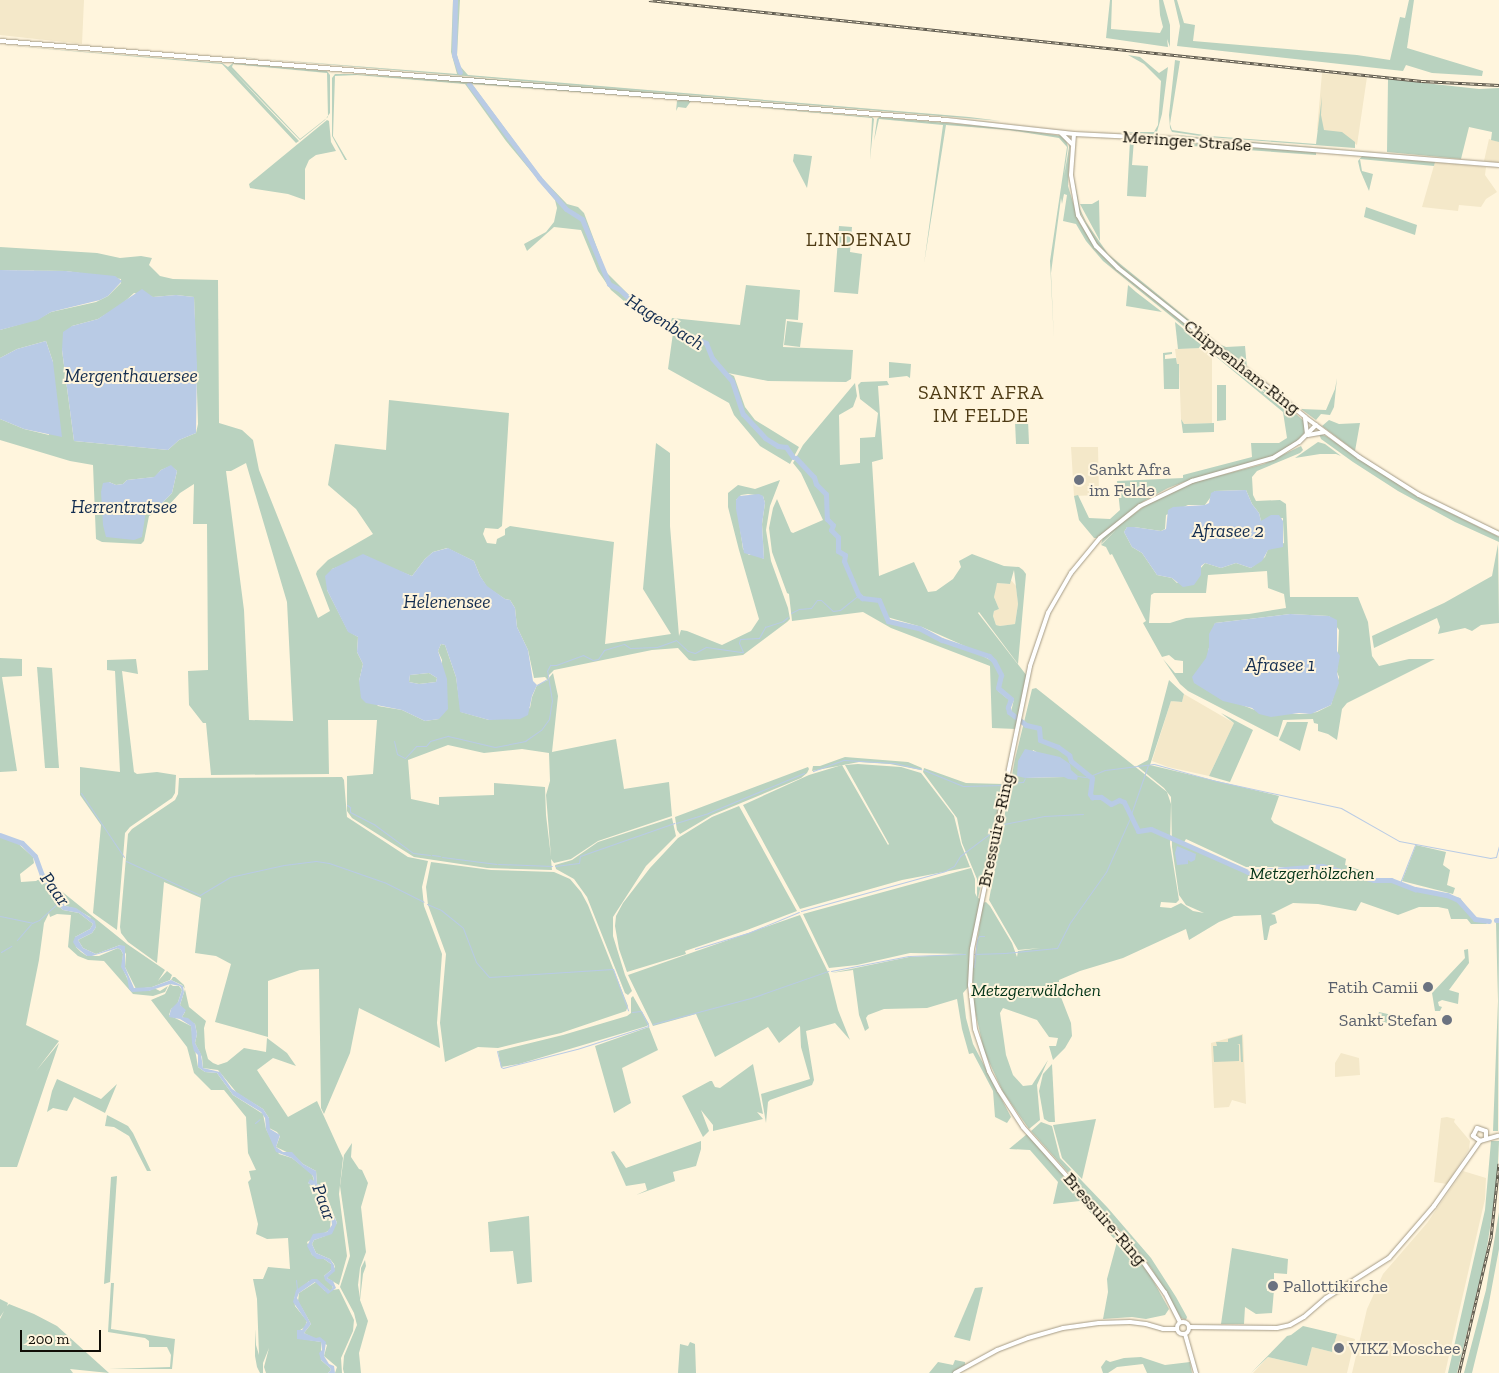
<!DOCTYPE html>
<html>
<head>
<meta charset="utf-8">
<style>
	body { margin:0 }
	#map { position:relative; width:1499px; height:1373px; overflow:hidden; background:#fff5dd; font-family:"Zilla Slab",serif }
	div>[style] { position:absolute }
	.built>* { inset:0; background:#f4e8c9 }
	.green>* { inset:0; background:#b9d2bf }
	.water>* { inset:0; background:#b9cbe5 }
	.stream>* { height:1px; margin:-0.5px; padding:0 0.5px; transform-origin:0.5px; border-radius:0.5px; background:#b9cbe5 }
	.river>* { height:5px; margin:-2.5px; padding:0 2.5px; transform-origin:2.5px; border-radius:2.5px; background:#b9cbe5 }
	.roads { filter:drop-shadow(0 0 1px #a59b86) drop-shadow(0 0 1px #a59b86) }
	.major>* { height:4px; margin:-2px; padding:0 2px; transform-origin:2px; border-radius:2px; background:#fff }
	.major>.ring { margin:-2px; padding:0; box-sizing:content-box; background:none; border:4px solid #fff; border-radius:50% }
	.rail>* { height:3px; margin-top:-1.5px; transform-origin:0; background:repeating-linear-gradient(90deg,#fff5dd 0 4px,#5c574b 0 8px); box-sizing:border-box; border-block:1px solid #5c574b }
	.dots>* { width:14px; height:14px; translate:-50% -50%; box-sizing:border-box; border:2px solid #fff5dd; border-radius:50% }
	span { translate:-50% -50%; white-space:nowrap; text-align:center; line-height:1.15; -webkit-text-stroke:4px #fff5dd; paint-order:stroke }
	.street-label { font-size:18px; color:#100d06 }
	.worship-label { font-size:18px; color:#5b616d }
	.left { translate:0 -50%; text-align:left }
	.right { translate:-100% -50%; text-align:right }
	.park-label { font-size:18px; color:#053519; font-style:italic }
	.water-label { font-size:19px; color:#132d50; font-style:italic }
	.quarter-label { font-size:20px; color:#4e3b15; letter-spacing:1px }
	.scale { position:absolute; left:20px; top:1330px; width:81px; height:22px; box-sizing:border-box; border:2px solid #100d06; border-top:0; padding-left:6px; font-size:15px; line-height:18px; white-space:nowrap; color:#100d06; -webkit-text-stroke:4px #fff5dd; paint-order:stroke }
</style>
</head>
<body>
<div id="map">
	<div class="built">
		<i style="clip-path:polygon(0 0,84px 0,82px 44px,0 35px)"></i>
		<i style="clip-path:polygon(1322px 73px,1367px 77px,1357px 145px,1340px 133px,1317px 130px)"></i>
		<i style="clip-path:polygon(1489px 139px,1499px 142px,1499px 163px,1484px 161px)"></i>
		<i style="clip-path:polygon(1435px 162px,1486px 167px,1485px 175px,1497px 192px,1486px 199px,1481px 207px,1459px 205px,1458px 211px,1422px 207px)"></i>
		<i style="clip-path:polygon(1202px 348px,1212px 354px,1212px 423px,1184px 424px,1181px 419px,1179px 364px,1177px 364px,1175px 349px)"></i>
		<i style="clip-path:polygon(1071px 447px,1098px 447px,1099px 495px,1074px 496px)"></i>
		<i style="clip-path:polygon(1011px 580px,1016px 586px,1018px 604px,1015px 624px,1000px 626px,996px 625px,993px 616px,994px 611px,999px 609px,994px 597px,995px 588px,997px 583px,1009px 584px)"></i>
		<i style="clip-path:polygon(1184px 694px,1234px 723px,1209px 776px,1168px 767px,1152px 761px,1171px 701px,1182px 702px)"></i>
		<i style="clip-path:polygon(1243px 1034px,1246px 1104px,1232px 1100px,1229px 1107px,1214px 1108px,1211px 1043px)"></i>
		<i style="clip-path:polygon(1341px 1053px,1359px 1058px,1360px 1075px,1335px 1077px,1335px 1063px)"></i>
		<i style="clip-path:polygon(1447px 1117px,1455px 1119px,1454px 1122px,1470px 1141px,1469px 1149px,1447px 1184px,1434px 1182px,1441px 1118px)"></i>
		<i style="clip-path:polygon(1463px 1171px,1486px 1178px,1485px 1199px,1445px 1373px,1352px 1373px,1367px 1309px,1383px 1274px,1427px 1223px)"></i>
		<i style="clip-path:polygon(1337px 1334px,1355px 1339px,1347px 1373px,1253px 1373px,1268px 1357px,1307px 1366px,1312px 1347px,1332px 1352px)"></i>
	</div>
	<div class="green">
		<i style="clip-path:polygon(453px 0,460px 0,457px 55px,460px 66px,468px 75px,969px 117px,1001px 121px,214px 55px,457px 74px,451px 52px)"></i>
		<i style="clip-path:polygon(1110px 0,1112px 0,1111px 29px,1160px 33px,1163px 27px,1160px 15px,1159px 0,1163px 0,1170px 25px,1170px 47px,1167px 39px,1168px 47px,1106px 38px)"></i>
		<i style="clip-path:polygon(1174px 0,1177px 0,1184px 23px,1195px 25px,1193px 41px,1357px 55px,1390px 60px,1400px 17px,1405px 18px,1409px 0,1414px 0,1407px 48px,1483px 71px,1482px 76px,1432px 73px,1406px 65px,1403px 71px,1177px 46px,1180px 26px)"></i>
		<i style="clip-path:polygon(evenodd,1px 45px,222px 63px,228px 67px,233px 63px,327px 71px,330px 75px,330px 113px,325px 120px,300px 140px,229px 67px,299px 141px,296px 143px,222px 64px,1px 45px,233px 64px,327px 73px,328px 117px,300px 139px,232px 67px,233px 64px)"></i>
		<i style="clip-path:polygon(1128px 55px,1140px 57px,1159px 73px,1168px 67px,1162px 114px,1157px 132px,1153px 134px,1123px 132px,1154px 132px,1158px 125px,1161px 81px,1144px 64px)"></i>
		<i style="clip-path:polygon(1175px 60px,1180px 61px,1170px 124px,1172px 130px,1210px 136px,1316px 144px,1322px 96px,1321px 115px,1324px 130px,1342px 132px,1355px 142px,1355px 148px,1208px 137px,1172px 132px,1170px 128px,1169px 115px)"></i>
		<i style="clip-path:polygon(345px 68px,620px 89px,1000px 123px,379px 72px)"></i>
		<i style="clip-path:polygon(335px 74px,355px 74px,470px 82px,673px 99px,472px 84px,541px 177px,567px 204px,578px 207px,584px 213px,606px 272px,634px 300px,671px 321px,672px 318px,740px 325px,746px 285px,800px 290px,798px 320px,786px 319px,783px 347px,853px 350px,851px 379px,846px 382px,768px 381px,728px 373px,734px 376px,745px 407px,755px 420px,799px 447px,790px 464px,760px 446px,734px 415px,729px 403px,668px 369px,673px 333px,637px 312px,611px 290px,598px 271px,581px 230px,554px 227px,527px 251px,524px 244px,546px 232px,554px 222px,557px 208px,555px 200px,506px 141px,465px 84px,357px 75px,335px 76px,333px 136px,347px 160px,345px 160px,332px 136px,332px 78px)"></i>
		<i style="clip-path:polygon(1388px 79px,1479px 89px,1499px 88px,1499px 142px,1491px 140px,1492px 132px,1469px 127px,1461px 159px,1387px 152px)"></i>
		<i style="clip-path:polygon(681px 100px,872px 117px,874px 119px,870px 160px,872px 118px,691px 101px,686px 108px,678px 107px,676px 111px,677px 101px)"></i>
		<i style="clip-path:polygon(879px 117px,1014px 129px,1062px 136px,1066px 140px,1068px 147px,1064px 176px,1069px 148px,1069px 142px,1070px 147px,1068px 186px,1079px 222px,1097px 249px,1120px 272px,1280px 400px,1305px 422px,1305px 432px,1296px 443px,1269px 458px,1184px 482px,1168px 488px,1144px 501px,1097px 538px,1094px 538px,1079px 520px,1074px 496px,1078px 495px,1089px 518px,1110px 519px,1120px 510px,1117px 481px,1183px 478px,1183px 475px,1252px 457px,1251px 443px,1279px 443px,1287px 438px,1283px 412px,1208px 350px,1277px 402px,1103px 261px,1086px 241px,1076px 224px,1063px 221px,1067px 195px,1064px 194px,1062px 204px,1061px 198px,1051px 273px,1054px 342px,1050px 261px,1067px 147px,1059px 138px,1009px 130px,946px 125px,924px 264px,943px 125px,879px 119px,874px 141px,877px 119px)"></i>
		<i style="clip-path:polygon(327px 120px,329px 121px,331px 142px,336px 151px,316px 155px,309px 160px,305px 169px,305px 200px,288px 194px,250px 188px,249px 184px)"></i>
		<i style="clip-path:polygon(1172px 134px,1209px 139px,1354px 150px,1205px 140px)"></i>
		<i style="clip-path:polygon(1130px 140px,1134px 140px,1132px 165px,1148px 166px,1146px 197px,1127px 196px)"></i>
		<i style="clip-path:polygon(1164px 141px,1316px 152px,1316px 155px,1164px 144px)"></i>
		<i style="clip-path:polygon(794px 154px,812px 156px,807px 188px,793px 161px)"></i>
		<i style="clip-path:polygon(1362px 156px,1435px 162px,1434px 166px,1360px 159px,1362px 171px,1373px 174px,1369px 191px,1360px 170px,1358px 161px)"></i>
		<i style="clip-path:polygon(1074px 178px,1080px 209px,1086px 222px,1108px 254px,1220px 345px,1218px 345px,1121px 268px,1096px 243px,1079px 210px)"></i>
		<i style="clip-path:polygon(1099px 200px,1100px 241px,1080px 204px,1092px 204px)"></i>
		<i style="clip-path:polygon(1366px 207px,1417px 225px,1415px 235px,1364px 217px)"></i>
		<i style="clip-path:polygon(839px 226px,852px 227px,850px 252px,862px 254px,858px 294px,834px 292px)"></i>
		<i style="clip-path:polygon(evenodd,0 247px,97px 253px,120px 258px,141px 256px,152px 258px,149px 265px,160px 276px,173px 279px,218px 280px,219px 423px,242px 430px,253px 440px,259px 470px,318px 618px,330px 611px,316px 574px,317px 571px,328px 560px,373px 534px,356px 509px,328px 485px,335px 444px,386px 450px,389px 400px,509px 413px,502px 526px,498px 529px,485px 528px,483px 534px,487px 543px,496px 544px,497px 539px,505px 535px,505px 529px,510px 526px,614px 542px,605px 644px,671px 634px,643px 589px,656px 443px,670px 453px,670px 526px,679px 636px,681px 630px,687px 631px,722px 645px,751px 631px,759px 619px,739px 550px,728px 507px,728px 493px,738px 485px,755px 489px,780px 480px,770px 506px,766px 530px,771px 561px,788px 608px,790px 619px,787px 622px,743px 655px,694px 661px,689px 660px,678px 648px,652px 650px,554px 670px,548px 676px,548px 679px,553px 673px,558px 696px,552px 752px,616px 739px,624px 789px,669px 782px,672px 816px,598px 841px,571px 859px,554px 863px,551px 859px,552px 870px,487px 868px,414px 857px,352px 818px,347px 811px,347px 776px,373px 774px,377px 720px,328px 720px,329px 774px,211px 775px,206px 723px,203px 723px,189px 705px,188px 671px,208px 670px,207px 524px,193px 524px,194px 484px,180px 493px,168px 506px,149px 516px,144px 541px,141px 544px,102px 542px,96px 539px,93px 465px,70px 461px,0 440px,0 419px,24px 429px,49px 435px,53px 362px,46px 341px,17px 349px,0 358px,0 330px,38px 319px,51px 312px,96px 302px,108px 296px,121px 283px,121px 279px,66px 271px,0 270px,0 247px,134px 293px,153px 297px,176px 295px,194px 297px,198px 424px,196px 433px,179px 440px,168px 450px,74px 441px,62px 350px,72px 326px,98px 319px,121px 305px,134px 293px,0 247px,246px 463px,287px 602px,293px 721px,249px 720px,244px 610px,226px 471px,231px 471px,246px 463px,0 247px,171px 466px,177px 471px,172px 493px,162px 503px,146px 510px,106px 537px,109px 482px,116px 485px,123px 484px,127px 480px,155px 477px,161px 470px,171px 466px,0 247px,748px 494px,763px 496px,765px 503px,762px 524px,764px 559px,756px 555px,749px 555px,743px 549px,736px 500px,741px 495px,748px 494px,0 247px,447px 548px,474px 561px,480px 576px,487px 587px,505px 599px,510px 600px,515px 608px,517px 627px,528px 650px,534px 678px,545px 677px,548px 680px,537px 685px,532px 697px,530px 708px,489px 720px,461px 712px,456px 677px,445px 645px,441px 644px,438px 651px,442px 660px,439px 719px,425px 721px,402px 710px,378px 706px,359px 681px,363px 664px,357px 652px,358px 637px,348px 631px,327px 590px,332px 569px,367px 556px,373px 561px,412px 576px,425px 559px,433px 552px,447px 548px,0 247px,448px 745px,484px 753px,522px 749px,549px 753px,550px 781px,546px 795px,551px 857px,546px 815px,545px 787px,494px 783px,494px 795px,439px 797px,439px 805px,411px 799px,408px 760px,448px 745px)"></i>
		<i style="clip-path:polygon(1128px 285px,1136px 292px,1162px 312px,1126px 306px)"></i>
		<i style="clip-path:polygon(787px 321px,803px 323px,800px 347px,784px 345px)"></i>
		<i style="clip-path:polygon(1175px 322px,1202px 344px,1201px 348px,1178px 349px)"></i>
		<i style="clip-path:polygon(1221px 345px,1226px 347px,1245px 346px,1247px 368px,1219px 346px)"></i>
		<i style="clip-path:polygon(1172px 352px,1172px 354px,1165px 355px,1165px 359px,1176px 358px,1177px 364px,1179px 364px,1179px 389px,1164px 389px,1163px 353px)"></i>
		<i style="clip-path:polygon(889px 362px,911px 364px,910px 378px,907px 376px,889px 378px)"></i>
		<i style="clip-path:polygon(1337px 378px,1334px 407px,1330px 415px,1321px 414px,1316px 420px,1301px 409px,1326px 410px,1335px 389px)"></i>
		<i style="clip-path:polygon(evenodd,887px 381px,889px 385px,878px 386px,883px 459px,872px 462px,879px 576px,914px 562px,928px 592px,936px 591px,953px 579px,961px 567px,959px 561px,972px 554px,1004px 566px,1019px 567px,1023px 570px,1026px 574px,1018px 664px,979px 612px,978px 613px,1027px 676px,1018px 717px,1011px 712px,1014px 699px,999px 687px,1002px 673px,994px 659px,922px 627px,887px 617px,880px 598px,866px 598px,859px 593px,845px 561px,845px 553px,840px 550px,840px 537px,834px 531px,833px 523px,829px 518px,827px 496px,824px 492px,828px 513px,826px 519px,831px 525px,831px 532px,838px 539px,838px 551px,843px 556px,860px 596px,858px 598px,879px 601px,888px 622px,922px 630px,942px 642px,971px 650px,994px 662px,1000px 676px,998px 691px,1009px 700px,1007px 707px,1008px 713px,1017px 720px,1016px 729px,992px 728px,990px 666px,891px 628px,863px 612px,792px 621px,789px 594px,787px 593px,772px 552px,769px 528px,773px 508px,777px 499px,791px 532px,793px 533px,823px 520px,801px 473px,793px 463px,803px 445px,855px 383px,857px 396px,853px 407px,839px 415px,840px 465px,860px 463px,860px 438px,875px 437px,878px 413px,860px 399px,858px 385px,861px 382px,887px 381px,1014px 570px,1018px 604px,1015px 624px,1000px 626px,996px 625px,993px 616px,994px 611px,999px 609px,994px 597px,996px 588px,997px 583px,1010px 584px,1014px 570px)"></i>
		<i style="clip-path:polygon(1217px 385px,1226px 385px,1226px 420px,1217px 421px)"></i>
		<i style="clip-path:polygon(1181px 419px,1184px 424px,1214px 423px,1214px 432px,1183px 433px)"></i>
		<i style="clip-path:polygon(1028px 420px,1029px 444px,1016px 444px,1015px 421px)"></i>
		<i style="clip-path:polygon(1329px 420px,1339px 424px,1360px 423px,1355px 451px,1322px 426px)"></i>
		<i style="clip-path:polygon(1319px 434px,1326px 436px,1416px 496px,1499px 537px,1499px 542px,1455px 522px,1398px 491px,1353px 462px,1321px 439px)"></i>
		<i style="clip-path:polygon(1318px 442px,1325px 444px,1341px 456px,1336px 454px,1320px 454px,1295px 458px)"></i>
		<i style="clip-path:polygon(evenodd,1301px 446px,1303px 450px,1300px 453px,1257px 471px,1252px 477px,1253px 495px,1256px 501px,1280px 500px,1286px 504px,1290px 597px,1358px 597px,1368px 622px,1372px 656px,1379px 666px,1409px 659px,1435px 659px,1347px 703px,1342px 709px,1337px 740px,1328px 734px,1318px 731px,1318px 724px,1314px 723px,1313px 719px,1283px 720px,1278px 737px,1275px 736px,1188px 691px,1180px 684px,1163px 659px,1175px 673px,1183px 673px,1183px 661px,1175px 660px,1169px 655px,1162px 657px,1143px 623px,1146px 621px,1112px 554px,1110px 555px,1106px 547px,1101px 545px,1116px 530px,1101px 544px,1103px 538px,1115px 528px,1150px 502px,1195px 482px,1264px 464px,1301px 446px,1246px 490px,1252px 504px,1259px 513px,1261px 521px,1283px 518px,1283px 521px,1284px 543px,1268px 549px,1265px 557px,1251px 568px,1236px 563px,1221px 568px,1205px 563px,1200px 569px,1177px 583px,1172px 578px,1157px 575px,1142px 553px,1132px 547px,1124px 532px,1127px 527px,1134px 527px,1161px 531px,1165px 529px,1166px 515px,1188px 505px,1205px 505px,1215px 491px,1246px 490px,1301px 446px,1267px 571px,1268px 588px,1284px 594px,1286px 608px,1249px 614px,1186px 618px,1170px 623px,1149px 623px,1151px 595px,1154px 593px,1206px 593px,1208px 575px,1267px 571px,1301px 446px,1290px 614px,1329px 616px,1339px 630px,1337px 672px,1339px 677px,1331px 705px,1317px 712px,1306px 714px,1265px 714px,1242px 705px,1208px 652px,1215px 623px,1290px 614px)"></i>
		<i style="clip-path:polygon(1498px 544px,1499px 623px,1481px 625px,1472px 631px,1465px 628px,1438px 634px,1440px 627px,1437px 618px,1374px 648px,1372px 636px,1444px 603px,1492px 576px)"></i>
		<i style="clip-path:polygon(0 658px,22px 659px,22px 676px,2px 677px,17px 771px,0 772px)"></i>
		<i style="clip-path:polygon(136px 659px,138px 674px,122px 671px,134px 772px,137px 774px,157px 772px,176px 775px,175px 793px,172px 798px,130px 827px,125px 833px,117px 930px,93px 913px,101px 825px,80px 795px,80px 767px,120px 772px,115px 671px,107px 670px,107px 660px)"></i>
		<i style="clip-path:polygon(37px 667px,52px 668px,59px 768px,45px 768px)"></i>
		<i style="clip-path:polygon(429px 673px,437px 678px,436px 682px,419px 684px,409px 682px,410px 675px)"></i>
		<i style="clip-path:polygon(evenodd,1169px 680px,1184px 694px,1182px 702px,1171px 701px,1150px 765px,1279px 796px,1271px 819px,1274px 823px,1346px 859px,1345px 865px,1369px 873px,1365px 879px,1377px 883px,1394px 882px,1409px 888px,1460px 898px,1475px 918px,1483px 919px,1487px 924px,1471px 924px,1467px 919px,1451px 919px,1448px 909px,1438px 907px,1419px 907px,1398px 915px,1361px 902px,1356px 911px,1318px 904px,1293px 903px,1271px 914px,1275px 915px,1277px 923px,1270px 926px,1267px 940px,1264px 940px,1261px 915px,1234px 916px,1219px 922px,1189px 940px,1186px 929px,1123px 958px,1080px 971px,1059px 980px,1059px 992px,1071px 1023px,1072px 1036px,1065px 1048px,1053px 1060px,1049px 1046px,1056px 1046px,1058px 1038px,1049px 1037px,1037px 1020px,1003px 1008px,1000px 1013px,1006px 1055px,1013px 1075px,1023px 1086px,1032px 1085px,1048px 1060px,1037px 1085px,1040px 1120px,1029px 1129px,1003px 1092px,984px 1051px,974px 1006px,972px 975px,983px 903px,986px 902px,990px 906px,1012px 943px,1017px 957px,1018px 951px,1040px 948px,1018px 950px,989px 900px,1015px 759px,1032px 689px,1036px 688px,1167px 792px,1171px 804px,1170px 844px,1179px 900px,1176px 903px,1161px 902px,1160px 907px,1171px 908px,1181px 903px,1193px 911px,1204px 913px,1186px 905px,1179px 895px,1172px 847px,1171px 797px,1164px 788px,1137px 766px,1148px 760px,1169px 680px,1033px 750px,1040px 754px,1064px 777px,1025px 778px,1033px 750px,1169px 680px,1186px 839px,1246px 867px,1285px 867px,1282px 873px,1272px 875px,1242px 871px,1183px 844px,1186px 839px)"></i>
		<i style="clip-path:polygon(1221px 713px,1253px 730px,1230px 782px,1209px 776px,1234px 723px)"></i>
		<i style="clip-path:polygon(1287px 722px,1308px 722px,1300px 751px,1279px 740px)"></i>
		<i style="clip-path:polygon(845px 757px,908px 762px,922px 768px,921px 770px,890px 764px,859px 762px,812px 771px,813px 766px,820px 766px)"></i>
		<i style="clip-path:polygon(858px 764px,901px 767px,921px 773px,954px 816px,961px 844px,970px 867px,902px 880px,800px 909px,743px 805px,809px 775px,842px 765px,888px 845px,889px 844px,845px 765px)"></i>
		<i style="clip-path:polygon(808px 767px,809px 769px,807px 773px,801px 778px,712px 815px,680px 834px,677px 830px,675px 817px)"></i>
		<i style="clip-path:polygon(924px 768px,966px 783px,1004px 784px,978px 898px,981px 899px,977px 918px,970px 985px,963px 993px,966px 1018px,973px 1044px,1011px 1117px,1007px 1123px,995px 1117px,993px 1091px,973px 1053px,969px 1054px,962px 1029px,957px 999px,927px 1008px,884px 1009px,868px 1015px,866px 1018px,869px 1028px,865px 1031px,859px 1015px,853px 970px,831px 973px,909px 957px,965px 954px,910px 953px,857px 965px,829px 968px,803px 914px,971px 868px,975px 879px,975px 893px,977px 897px,977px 879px,962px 843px,957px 818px,923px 772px)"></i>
		<i style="clip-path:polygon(342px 777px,344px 780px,347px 817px,408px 857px,428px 861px,422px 887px,424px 906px,442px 954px,437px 1023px,440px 1048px,359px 1008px,350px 1053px,324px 1114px,321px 1108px,319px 969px,300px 970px,268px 981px,268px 1037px,215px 1022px,231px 964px,216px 956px,195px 953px,201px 898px,164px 882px,157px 963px,128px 942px,121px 933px,120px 927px,128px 834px,132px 829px,175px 800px,178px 794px,179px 778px)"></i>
		<i style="clip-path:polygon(739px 806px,797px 911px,747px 930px,685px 951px,686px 954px,627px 972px,619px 949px,615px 926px,616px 916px,623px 903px,650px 868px,678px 838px,712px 817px)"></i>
		<i style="clip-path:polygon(672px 818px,676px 836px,646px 866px,613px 917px,613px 936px,625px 975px,632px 991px,628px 995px,625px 993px,587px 897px,574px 879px,556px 869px,555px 865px,572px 860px,598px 842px)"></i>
		<i style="clip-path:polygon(0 837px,13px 839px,33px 857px,34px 863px,20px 874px,21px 882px,36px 881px,41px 878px,57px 899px,58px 905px,63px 910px,79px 913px,93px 924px,90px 929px,75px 937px,76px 947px,81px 952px,87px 956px,99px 956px,118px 948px,121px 950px,123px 954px,122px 967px,133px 991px,149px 991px,154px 988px,160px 991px,168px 986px,165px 992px,153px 996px,133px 994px,104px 961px,88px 960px,78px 956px,68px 947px,71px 915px,57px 914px,50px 917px,49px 913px,44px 923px,39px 960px,26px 1025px,59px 1041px,36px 1071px,59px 1043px,17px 1167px,0 1167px)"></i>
		<i style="clip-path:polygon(1416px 845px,1446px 852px,1443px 865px,1450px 870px,1447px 885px,1455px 888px,1453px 894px,1402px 881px)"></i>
		<i style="clip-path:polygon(431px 862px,491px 870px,554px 872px,570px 879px,581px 892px,588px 905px,628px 1006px,626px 1011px,561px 1033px,518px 1043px,498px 1048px,478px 1047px,445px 1062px,440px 1023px,446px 954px,428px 905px,426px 887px)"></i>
		<i style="clip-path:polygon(60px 890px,127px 944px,165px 970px,158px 981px,167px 971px,172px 975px,170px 980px,152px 987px,136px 989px,125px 967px,126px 954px,120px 945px,96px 954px,83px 948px,78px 940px,92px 933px,96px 927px,90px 917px,76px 909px,66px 906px,59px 896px)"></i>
		<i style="clip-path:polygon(800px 915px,829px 974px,838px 1010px,850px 1040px,835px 1023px,806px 1031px,814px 1080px,812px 1085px,770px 1100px,768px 1102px,766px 1123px,761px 1094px,810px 1079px,801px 1047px,800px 1026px,779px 1043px,768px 1027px,715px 1057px,696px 1014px,653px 1026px,628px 975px)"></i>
		<i style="clip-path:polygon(1496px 923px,1499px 923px,1498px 1131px,1493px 1131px,1498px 1001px)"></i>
		<i style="clip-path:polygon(1468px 949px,1469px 963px,1449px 990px,1459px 993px,1458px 1004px,1442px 1000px,1438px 1002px,1439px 1006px,1442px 1007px,1440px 1011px,1435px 1011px,1432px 993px,1465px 958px,1464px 950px)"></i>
		<i style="clip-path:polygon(173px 977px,175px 977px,184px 985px,189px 1007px,206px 1021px,204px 1028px,205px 1048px,208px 1059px,213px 1063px,218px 1065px,227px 1062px,244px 1048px,266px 1052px,267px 1038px,287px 1053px,296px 1066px,273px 1058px,257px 1070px,288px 1117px,317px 1101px,343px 1158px,339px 1194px,347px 1256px,339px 1285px,327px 1278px,335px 1267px,334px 1264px,330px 1259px,316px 1253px,312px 1244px,314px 1240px,325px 1236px,337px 1223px,323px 1186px,317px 1184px,316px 1171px,303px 1164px,293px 1155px,276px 1147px,280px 1136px,277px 1132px,269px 1128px,269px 1118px,263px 1109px,237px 1093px,218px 1070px,203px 1068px,202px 1057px,195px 1043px,197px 1034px,195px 1024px,182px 1017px,185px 1012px,180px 1005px,185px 989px,182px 985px,171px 980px)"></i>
		<i style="clip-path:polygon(170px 984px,173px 986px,179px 986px,182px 990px,177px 1005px,171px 1009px,169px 1015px,191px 1026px,198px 1067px,205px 1072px,217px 1073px,233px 1095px,263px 1114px,266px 1129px,279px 1154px,292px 1158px,312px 1174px,314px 1181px,312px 1182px,311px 1180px,308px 1183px,319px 1190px,331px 1216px,330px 1230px,307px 1242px,312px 1255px,324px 1259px,331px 1264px,331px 1270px,324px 1276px,332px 1284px,333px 1289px,330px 1291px,319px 1282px,309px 1281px,300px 1289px,294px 1298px,295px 1306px,307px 1321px,305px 1327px,297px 1332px,297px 1338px,321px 1342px,321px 1360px,330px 1368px,331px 1370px,328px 1373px,266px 1373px,264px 1367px,269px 1348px,263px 1363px,263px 1373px,260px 1373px,257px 1367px,255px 1356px,255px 1329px,256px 1345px,259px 1355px,257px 1299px,253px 1279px,263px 1279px,268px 1267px,290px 1269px,288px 1238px,267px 1239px,256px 1234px,258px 1224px,248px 1182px,251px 1179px,249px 1171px,256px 1170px,248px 1153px,246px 1117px,224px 1090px,211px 1090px,194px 1073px,187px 1047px,151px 1000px,165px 994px)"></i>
		<i style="clip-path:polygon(633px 996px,649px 1024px,647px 1026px,519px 1064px,501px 1067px,498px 1051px,563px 1035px,627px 1016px,631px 1013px,631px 998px)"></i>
		<i style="clip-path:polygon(1379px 1012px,1414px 1020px,1408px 1027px,1376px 1021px)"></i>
		<i style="clip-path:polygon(649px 1027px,658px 1050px,622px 1068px,631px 1103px,614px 1113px,595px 1046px)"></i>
		<i style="clip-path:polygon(1242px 1035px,1243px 1062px,1241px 1062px,1240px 1044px,1237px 1045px,1239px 1045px,1239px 1061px,1214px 1062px,1213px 1046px,1217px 1046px,1216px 1042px,1228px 1042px,1228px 1039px)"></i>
		<i style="clip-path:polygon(753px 1064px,763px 1114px,757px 1112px,763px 1119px,713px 1131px,713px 1125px,701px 1110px,709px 1131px,703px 1137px,682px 1096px,710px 1081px,712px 1081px,715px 1087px,720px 1088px)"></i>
		<i style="clip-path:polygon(1052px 1064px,1055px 1122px,1049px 1122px,1044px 1119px,1039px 1091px,1043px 1074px)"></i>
		<i style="clip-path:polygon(57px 1079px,101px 1099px,117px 1084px,105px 1113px,74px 1097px,67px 1111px,53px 1108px,47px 1112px,52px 1091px)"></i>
		<i style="clip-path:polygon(107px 1115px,128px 1126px,133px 1133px,151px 1171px,147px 1171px,129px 1136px,114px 1127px,105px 1126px)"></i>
		<i style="clip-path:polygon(1096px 1119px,1082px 1179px,1062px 1158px,1053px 1125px)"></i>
		<i style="clip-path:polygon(1041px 1122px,1052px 1126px,1060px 1158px,1107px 1207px,1151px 1258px,1176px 1297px,1187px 1317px,1186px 1320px,1181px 1318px,1151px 1268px,1132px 1244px,1031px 1131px)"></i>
		<i style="clip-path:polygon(1027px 1134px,1128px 1246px,1150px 1275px,1169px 1309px,1165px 1315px,1146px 1319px,1132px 1317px,1103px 1319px,1108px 1292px,1107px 1279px,1117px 1242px,1080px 1201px,1053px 1204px,1058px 1182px,1030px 1150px,1009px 1149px)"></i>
		<i style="clip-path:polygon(701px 1141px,701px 1149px,696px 1166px,673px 1172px,675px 1181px,636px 1195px,647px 1190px,645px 1183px,626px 1186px,611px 1152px,614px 1151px,626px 1168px)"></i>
		<i style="clip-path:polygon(1491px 1141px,1499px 1141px,1497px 1183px,1485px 1260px,1457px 1373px,1448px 1373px,1485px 1210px)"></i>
		<i style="clip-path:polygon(352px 1143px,351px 1157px,359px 1169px,362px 1170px,368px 1183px,361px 1207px,366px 1252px,360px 1268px,358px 1285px,360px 1298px,361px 1268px,365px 1260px,366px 1266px,363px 1274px,360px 1300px,368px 1321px,359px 1353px,361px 1373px,344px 1373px,343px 1369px,344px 1356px,357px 1325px,354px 1313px,340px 1287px,350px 1256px,340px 1186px,344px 1155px)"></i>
		<i style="clip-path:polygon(117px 1176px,110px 1282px,104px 1284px,111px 1177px)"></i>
		<i style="clip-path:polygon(1499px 1212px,1499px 1249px,1488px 1308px,1472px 1373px,1464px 1373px,1486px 1290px)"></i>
		<i style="clip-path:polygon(529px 1216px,532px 1282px,517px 1284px,513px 1251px,490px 1252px,488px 1222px)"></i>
		<i style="clip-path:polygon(1232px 1248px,1288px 1259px,1287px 1274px,1274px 1273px,1274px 1283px,1268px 1283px,1267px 1291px,1274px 1290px,1272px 1313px,1256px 1314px,1245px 1307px,1244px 1324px,1221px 1324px)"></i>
		<i style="clip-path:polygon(316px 1282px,325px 1291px,339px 1289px,354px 1320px,353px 1331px,341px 1358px,342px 1373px,335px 1373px,337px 1367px,324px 1356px,327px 1345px,304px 1333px,311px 1324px,298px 1301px,299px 1293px)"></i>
		<i style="clip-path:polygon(111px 1283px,114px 1283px,111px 1329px,175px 1339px,172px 1369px,109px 1369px,170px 1367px,171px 1355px,167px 1347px,149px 1347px,149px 1341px,145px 1338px,108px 1332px)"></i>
		<i style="clip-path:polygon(983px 1287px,970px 1341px,954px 1337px,975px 1288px)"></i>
		<i style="clip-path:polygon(0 1299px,8px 1303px,7px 1306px,9px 1304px,34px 1314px,57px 1326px,109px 1373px,70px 1369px,73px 1373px,0 1373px,0 1319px,4px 1311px,0 1317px)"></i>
		<i style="clip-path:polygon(1303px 1326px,1337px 1334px,1332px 1352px,1312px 1347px,1307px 1366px,1268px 1357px,1251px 1373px,1287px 1336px,1291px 1335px)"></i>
		<i style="clip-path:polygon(690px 1342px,695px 1344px,696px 1373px,678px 1373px,680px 1344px,688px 1346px)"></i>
		<i style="clip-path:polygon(1141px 1357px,1165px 1365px,1190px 1362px,1192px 1373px,1147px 1373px,1143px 1364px,1117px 1367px,1108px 1373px,1103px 1373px,1101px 1367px,1106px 1360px,1110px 1362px,1124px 1358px)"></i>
		<i style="clip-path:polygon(955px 1360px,965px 1362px,965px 1365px,953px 1373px,929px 1373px,938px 1362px,953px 1365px)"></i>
	</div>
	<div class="water">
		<i style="clip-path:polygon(0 270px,66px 271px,115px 276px,122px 281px,108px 296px,100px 300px,51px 312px,38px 320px,0 330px)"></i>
		<i style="clip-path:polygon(142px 289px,153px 297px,176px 295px,194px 297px,197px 366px,196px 433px,179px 440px,168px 450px,74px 441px,62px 350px,63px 332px,72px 326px,98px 319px)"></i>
		<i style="clip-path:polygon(46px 341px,53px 362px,62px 437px,24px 429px,0 419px,0 358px,17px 349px)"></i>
		<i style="clip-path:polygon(171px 465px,177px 471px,172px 493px,162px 503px,146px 510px,142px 537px,134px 540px,106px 537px,103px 525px,101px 492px,103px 483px,109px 482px,116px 485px,123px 484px,127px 480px,154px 477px,161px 470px)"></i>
		<i style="clip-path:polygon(1246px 490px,1252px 504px,1259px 513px,1261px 521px,1271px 515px,1279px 515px,1283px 521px,1283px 547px,1268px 550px,1262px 561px,1251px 568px,1236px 563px,1221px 568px,1205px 563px,1201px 566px,1201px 575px,1194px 585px,1183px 587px,1172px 578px,1157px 575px,1142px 553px,1132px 547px,1124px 532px,1127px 527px,1134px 527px,1161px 531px,1166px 529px,1168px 510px,1173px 507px,1205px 505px,1209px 503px,1211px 493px,1215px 491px)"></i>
		<i style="clip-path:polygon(759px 494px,763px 496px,765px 503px,762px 524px,764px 559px,744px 553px,736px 509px,736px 500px,739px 496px)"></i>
		<i style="clip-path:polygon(evenodd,448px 548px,474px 561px,480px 576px,487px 586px,505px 599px,510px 600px,515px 608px,517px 627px,528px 650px,533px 681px,537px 685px,532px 696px,528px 715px,520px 719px,489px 720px,460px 712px,456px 677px,445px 645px,441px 644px,438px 651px,447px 679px,448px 709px,439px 719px,425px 721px,402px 710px,366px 703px,361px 698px,359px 681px,363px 664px,357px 652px,358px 637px,348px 632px,327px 590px,325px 576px,332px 569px,363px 554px,412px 576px,425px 559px,433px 552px,448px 548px,429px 673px,437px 678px,436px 682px,419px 684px,409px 682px,410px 675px,429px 673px)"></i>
		<i style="clip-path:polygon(1290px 614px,1329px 616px,1337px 620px,1337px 651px,1340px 656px,1337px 672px,1339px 683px,1331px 705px,1311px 714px,1299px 713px,1271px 717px,1259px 714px,1252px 708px,1223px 701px,1194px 683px,1192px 677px,1206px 658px,1209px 647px,1209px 634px,1215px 623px)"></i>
		<i style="clip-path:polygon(1025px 749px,1060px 757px,1070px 764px,1071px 770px,1078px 776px,1077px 780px,1068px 779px,1064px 777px,1025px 778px,1017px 776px,1018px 761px)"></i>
		<i style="clip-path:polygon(1177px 846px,1196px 854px,1195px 860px,1191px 862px,1188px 860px,1188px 864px,1177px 865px,1175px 853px)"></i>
		<i style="clip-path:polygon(59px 896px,66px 906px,76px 908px,95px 921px,96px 927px,92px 933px,78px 940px,83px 948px,96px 954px,120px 945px,125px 946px,125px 967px,134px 988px,152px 987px,171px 980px,183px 986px,184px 992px,180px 1005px,186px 1010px,182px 1017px,188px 1018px,195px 1024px,197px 1034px,195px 1043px,201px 1054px,203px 1068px,220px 1072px,232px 1089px,263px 1109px,269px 1118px,270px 1129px,280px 1135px,276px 1147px,283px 1152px,292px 1152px,303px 1164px,316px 1171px,317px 1184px,325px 1188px,325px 1196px,337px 1223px,332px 1234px,314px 1240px,312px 1244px,316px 1253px,330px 1259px,334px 1265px,335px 1271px,327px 1278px,333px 1281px,336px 1288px,328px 1294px,315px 1282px,299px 1293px,297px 1298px,311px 1324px,304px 1333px,316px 1338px,320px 1337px,326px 1342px,324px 1356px,329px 1364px,334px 1366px,335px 1373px,328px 1373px,331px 1370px,330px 1368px,321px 1360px,319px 1353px,322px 1350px,321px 1342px,297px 1339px,297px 1330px,302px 1330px,307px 1322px,293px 1302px,296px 1290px,312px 1279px,317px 1279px,330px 1291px,333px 1287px,325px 1280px,324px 1276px,331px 1270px,331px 1264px,324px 1259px,317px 1259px,312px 1255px,307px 1246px,313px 1234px,327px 1232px,332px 1225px,331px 1216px,319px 1190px,308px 1183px,310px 1179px,314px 1181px,313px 1176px,292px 1158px,276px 1152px,266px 1129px,265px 1118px,261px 1112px,233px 1095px,217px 1073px,205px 1072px,198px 1067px,198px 1055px,194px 1051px,192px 1043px,191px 1026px,180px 1019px,169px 1017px,171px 1009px,178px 1002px,182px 990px,180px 986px,170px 984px,149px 991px,132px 992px,129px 989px,127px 977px,121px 967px,123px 954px,121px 950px,118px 948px,92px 956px,87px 956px,76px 947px,73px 942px,75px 937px,90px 929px,93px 924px,79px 913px,63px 910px,58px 905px)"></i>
	</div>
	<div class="stream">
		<i style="left:791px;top:613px;width:9px;rotate:-27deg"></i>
		<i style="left:799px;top:609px;width:12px;rotate:-5deg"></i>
		<i style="left:811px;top:608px;width:10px;rotate:-53deg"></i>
		<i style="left:817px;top:600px;width:4px"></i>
		<i style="left:821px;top:600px;width:16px;rotate:43deg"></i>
		<i style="left:833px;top:611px;width:7px;rotate:-8deg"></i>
		<i style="left:840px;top:610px;width:21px;rotate:-39deg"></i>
		<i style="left:856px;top:597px;width:6px;rotate:9deg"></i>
		<i style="left:537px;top:685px;width:12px;rotate:-31deg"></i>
		<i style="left:394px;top:741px;width:13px;rotate:77deg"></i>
		<i style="left:397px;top:754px;width:9px;rotate:27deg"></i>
		<i style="left:405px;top:758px;width:16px;rotate:-47deg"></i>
		<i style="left:416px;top:746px;width:10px"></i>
		<i style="left:426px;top:746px;width:6px;rotate:-51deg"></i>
		<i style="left:430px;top:741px;width:19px;rotate:-16deg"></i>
		<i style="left:448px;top:736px;width:48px;rotate:13.2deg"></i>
		<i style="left:495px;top:747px;width:31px;rotate:-11deg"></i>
		<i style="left:525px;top:741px;width:19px;rotate:-35deg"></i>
		<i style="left:541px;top:730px;width:14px;rotate:-54deg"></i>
		<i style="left:549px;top:719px;width:18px;rotate:-81deg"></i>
		<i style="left:552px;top:701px;width:30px;rotate:-99deg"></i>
		<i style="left:547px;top:671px;width:7px;rotate:-63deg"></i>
		<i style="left:550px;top:665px;width:6px"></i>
		<i style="left:556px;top:665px;width:29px;rotate:-20deg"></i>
		<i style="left:583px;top:655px;width:11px;rotate:27deg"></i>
		<i style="left:593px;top:660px;width:5px;rotate:-11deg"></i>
		<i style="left:598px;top:659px;width:11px;rotate:-56deg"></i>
		<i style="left:604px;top:650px;width:21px;rotate:-17deg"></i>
		<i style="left:624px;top:644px;width:7px;rotate:34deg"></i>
		<i style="left:630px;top:648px;width:27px;rotate:-2deg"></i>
		<i style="left:657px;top:647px;width:20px;rotate:-20deg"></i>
		<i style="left:676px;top:640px;width:16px;rotate:43deg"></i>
		<i style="left:688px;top:651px;width:7px;rotate:16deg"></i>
		<i style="left:695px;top:653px;width:13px;rotate:-29deg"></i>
		<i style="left:706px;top:647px;width:37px;rotate:8deg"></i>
		<i style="left:743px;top:652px;width:10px;rotate:-114deg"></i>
		<i style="left:739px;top:643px;width:4px;rotate:-76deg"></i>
		<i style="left:740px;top:639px;width:19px;rotate:-3deg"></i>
		<i style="left:759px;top:638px;width:13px;rotate:-61deg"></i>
		<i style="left:765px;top:627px;width:19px;rotate:-18deg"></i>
		<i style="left:783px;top:621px;width:6px;rotate:-39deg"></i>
		<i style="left:924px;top:770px;width:42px;rotate:22.3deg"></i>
		<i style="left:963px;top:786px;width:40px;rotate:-1.4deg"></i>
		<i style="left:813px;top:771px;width:33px;rotate:-20deg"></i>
		<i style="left:844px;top:760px;width:50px;rotate:3.4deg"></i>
		<i style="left:894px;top:763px;width:28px;rotate:13deg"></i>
		<i style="left:1078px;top:776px;width:14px;rotate:8deg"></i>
		<i style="left:1090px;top:776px;width:16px;rotate:-22deg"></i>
		<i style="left:1105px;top:770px;width:49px;rotate:-7deg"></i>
		<i style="left:1154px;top:764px;width:64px;rotate:15.3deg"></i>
		<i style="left:1216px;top:781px;width:128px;rotate:12.2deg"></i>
		<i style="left:1341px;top:808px;width:67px;rotate:29.6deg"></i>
		<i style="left:1399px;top:841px;width:93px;rotate:10.6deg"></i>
		<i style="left:1490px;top:858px;width:6px;rotate:-9deg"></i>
		<i style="left:1496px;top:857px;width:11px;rotate:-75deg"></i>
		<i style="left:1011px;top:783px;width:12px;rotate:-5deg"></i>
		<i style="left:1023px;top:782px;width:4px;rotate:-63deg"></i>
		<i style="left:81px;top:793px;width:77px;rotate:56.1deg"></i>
		<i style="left:347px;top:805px;width:4px;rotate:34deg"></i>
		<i style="left:350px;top:807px;width:5px;rotate:90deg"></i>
		<i style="left:350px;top:812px;width:28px;rotate:27deg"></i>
		<i style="left:375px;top:825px;width:47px;rotate:36.4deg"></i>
		<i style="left:413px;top:853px;width:17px;rotate:7deg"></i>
		<i style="left:1130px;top:817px;width:55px;rotate:-70.9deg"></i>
		<i style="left:676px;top:823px;width:34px;rotate:-17deg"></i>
		<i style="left:708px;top:813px;width:104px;rotate:-22.6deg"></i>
		<i style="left:1004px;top:824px;width:41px;rotate:-11.3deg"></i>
		<i style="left:1044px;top:816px;width:39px;rotate:-3deg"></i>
		<i style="left:432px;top:855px;width:8px;rotate:7deg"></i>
		<i style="left:442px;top:857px;width:55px;rotate:7.3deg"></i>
		<i style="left:126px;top:861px;width:81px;rotate:24.7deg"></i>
		<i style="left:200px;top:895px;width:35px;rotate:-31deg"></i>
		<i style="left:230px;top:877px;width:55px;rotate:-12.5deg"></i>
		<i style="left:284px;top:865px;width:32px;rotate:-7deg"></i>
		<i style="left:316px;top:861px;width:13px;rotate:9deg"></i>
		<i style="left:329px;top:863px;width:60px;rotate:19.3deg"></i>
		<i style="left:386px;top:883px;width:42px;rotate:26.6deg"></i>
		<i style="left:498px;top:864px;width:54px;rotate:2.1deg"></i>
		<i style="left:555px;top:866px;width:24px;rotate:-7deg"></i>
		<i style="left:579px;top:863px;width:7px;rotate:-82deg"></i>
		<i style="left:580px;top:856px;width:100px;rotate:-19.3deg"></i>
		<i style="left:1400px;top:883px;width:41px;rotate:-68.5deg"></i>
		<i style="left:427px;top:904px;width:15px;rotate:23deg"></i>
		<i style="left:441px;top:910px;width:28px;rotate:39deg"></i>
		<i style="left:463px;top:928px;width:36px;rotate:69deg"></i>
		<i style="left:476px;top:962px;width:20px;rotate:49deg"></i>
		<i style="left:489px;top:977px;width:124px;rotate:-3.7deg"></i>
		<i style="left:613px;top:969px;width:44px;rotate:69.9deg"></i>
		<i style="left:801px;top:911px;width:149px;rotate:-15.5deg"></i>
		<i style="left:945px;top:871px;width:10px;rotate:-29deg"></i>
		<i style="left:954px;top:866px;width:12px;rotate:-59deg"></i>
		<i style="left:960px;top:856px;width:39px;rotate:-37deg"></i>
		<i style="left:0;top:916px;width:33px;rotate:12deg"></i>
		<i style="left:32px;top:923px;width:8px;rotate:-23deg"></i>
		<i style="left:39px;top:920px;width:28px;rotate:-42deg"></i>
		<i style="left:17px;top:940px;width:21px;rotate:-49deg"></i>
		<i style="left:695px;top:949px;width:55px;rotate:-16.8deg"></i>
		<i style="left:748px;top:933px;width:55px;rotate:-22.4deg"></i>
		<i style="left:1px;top:952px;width:12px;rotate:-31deg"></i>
		<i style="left:974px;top:954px;width:31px;rotate:-2deg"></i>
		<i style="left:1005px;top:953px;width:52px;rotate:-5.5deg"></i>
		<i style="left:1057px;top:948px;width:27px;rotate:-63deg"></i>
		<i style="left:1069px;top:924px;width:64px;rotate:-54.6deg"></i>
		<i style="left:1106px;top:872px;width:59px;rotate:-66deg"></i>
		<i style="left:974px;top:967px;width:27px;rotate:-84deg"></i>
		<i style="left:977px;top:940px;width:4px;rotate:-63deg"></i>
		<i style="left:979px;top:936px;width:5px"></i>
		<i style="left:831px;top:971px;width:79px;rotate:-10.9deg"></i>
		<i style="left:909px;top:956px;width:56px;rotate:-2deg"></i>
		<i style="left:632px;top:1012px;width:9px;rotate:-6deg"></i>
		<i style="left:641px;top:1011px;width:16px;rotate:63deg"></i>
		<i style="left:653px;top:1024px;width:101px;rotate:-14.9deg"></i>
		<i style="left:751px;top:998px;width:82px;rotate:-19.3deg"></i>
		<i style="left:497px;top:1051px;width:16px;rotate:76deg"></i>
		<i style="left:501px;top:1067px;width:2px;rotate:27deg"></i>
		<i style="left:503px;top:1068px;width:76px;rotate:-14.4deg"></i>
		<i style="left:577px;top:1049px;width:75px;rotate:-17.9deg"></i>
		<i style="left:255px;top:1123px;width:6px;rotate:-39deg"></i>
		<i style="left:296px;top:1280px;width:9px;rotate:84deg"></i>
	</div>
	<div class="river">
		<i style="left:455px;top:0;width:55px;rotate:91deg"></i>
		<i style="left:454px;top:55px;width:18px;rotate:71deg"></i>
		<i style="left:469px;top:84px;width:117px;rotate:53.3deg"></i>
		<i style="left:539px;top:178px;width:41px;rotate:48.9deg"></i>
		<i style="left:566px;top:209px;width:19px;rotate:32deg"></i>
		<i style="left:582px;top:219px;width:70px;rotate:67.4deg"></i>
		<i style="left:609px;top:284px;width:11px;rotate:27deg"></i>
		<i style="left:619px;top:289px;width:38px;rotate:43deg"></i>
		<i style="left:647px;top:315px;width:12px;rotate:14deg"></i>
		<i style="left:659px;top:318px;width:6px;rotate:72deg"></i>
		<i style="left:661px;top:324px;width:49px;rotate:22.9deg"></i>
		<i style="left:706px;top:343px;width:16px;rotate:68deg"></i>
		<i style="left:712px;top:358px;width:30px;rotate:49deg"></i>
		<i style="left:732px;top:381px;width:35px;rotate:72deg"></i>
		<i style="left:743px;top:414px;width:33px;rotate:47deg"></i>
		<i style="left:765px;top:438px;width:15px;rotate:32deg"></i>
		<i style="left:778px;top:446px;width:8px;rotate:7deg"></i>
		<i style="left:786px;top:447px;width:12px;rotate:55deg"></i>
		<i style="left:796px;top:458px;width:26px;rotate:47deg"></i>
		<i style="left:814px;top:477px;width:7px;rotate:74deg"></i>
		<i style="left:816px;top:484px;width:14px;rotate:45deg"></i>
		<i style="left:826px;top:494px;width:25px;rotate:88deg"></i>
		<i style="left:827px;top:519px;width:8px;rotate:45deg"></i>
		<i style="left:833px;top:525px;width:5px;rotate:112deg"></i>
		<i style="left:831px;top:530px;width:10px;rotate:45deg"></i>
		<i style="left:838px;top:537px;width:14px;rotate:90deg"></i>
		<i style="left:838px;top:551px;width:8px;rotate:30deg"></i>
		<i style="left:845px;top:555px;width:6px;rotate:99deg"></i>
		<i style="left:844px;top:561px;width:36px;rotate:67deg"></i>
		<i style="left:858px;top:594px;width:6px;rotate:45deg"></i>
		<i style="left:862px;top:598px;width:17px;rotate:7deg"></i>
		<i style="left:879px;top:600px;width:23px;rotate:67deg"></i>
		<i style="left:888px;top:621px;width:32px;rotate:13deg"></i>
		<i style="left:919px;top:628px;width:26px;rotate:28deg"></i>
		<i style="left:942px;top:640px;width:50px;rotate:18.8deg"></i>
		<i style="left:989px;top:656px;width:7px;rotate:45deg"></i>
		<i style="left:994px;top:661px;width:16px;rotate:63deg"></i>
		<i style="left:1001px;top:675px;width:13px;rotate:103deg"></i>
		<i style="left:998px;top:688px;width:17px;rotate:40deg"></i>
		<i style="left:1011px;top:699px;width:9px;rotate:111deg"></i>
		<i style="left:1008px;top:707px;width:5px;rotate:79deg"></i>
		<i style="left:1009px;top:712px;width:21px;rotate:37deg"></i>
		<i style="left:1026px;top:725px;width:13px;rotate:13deg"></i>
		<i style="left:1039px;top:728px;width:12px;rotate:85deg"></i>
		<i style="left:1040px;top:740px;width:19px;rotate:21deg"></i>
		<i style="left:1058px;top:747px;width:14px;rotate:36deg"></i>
		<i style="left:1069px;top:755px;width:6px;rotate:72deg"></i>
		<i style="left:1071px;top:761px;width:27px;rotate:39deg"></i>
		<i style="left:1092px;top:778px;width:16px;rotate:97deg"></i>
		<i style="left:1090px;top:794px;width:4px;rotate:56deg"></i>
		<i style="left:1092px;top:797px;width:9px"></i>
		<i style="left:1101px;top:797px;width:12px;rotate:35deg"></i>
		<i style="left:1111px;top:804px;width:9px;rotate:-27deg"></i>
		<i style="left:1119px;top:800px;width:5px;rotate:22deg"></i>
		<i style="left:1124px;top:802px;width:32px;rotate:64deg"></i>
		<i style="left:1138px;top:831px;width:13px;rotate:-9deg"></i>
		<i style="left:1151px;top:829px;width:106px;rotate:23.9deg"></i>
		<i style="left:1248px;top:872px;width:74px;rotate:-4.6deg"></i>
		<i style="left:1322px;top:866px;width:54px;rotate:15.1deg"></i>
		<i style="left:1374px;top:880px;width:17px"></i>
		<i style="left:1391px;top:880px;width:26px;rotate:21deg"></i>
		<i style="left:1415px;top:889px;width:33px;rotate:11deg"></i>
		<i style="left:1447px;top:895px;width:12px;rotate:24deg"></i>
		<i style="left:1458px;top:900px;width:25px;rotate:48deg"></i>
		<i style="left:1475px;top:919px;width:14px;rotate:8deg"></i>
		<i style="left:0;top:835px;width:23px;rotate:20deg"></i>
		<i style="left:22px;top:843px;width:18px;rotate:45deg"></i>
		<i style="left:35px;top:856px;width:20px;rotate:70deg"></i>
		<i style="left:42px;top:875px;width:34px;rotate:54deg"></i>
		<i style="left:1496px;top:920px;width:3px"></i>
	</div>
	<div class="roads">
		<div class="major">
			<i style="left:0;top:41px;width:950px;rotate:4.77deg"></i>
			<i style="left:947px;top:120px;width:128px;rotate:6.3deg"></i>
			<i style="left:1074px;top:134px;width:102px;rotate:2.8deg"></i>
			<i style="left:1176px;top:139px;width:324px;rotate:4.6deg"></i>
			<i style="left:1061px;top:133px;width:17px;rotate:45deg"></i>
			<i style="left:1074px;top:134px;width:41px;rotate:94.2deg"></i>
			<i style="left:1071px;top:175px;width:41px;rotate:80.1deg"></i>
			<i style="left:1078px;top:215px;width:36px;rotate:60deg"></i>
			<i style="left:1096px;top:246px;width:31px;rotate:45deg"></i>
			<i style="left:1118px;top:268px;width:239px;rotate:38.5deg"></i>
			<i style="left:1305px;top:417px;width:67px;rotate:36.5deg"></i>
			<i style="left:1359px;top:457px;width:71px;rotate:32.3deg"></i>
			<i style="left:1419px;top:495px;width:89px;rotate:26deg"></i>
			<i style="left:1305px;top:418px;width:17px;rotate:83deg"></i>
			<i style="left:1308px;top:435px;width:17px;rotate:-10deg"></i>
			<i style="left:1480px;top:1141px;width:9px;rotate:-144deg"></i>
			<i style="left:1473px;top:1136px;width:9px;rotate:-63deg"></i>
			<i style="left:1477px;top:1128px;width:9px;rotate:18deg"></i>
			<i style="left:1486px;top:1131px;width:7px;rotate:90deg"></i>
			<i class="ring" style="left:1177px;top:1322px;width:8px;height:8px"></i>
			<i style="left:1180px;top:1322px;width:33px;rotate:-117deg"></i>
			<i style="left:1165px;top:1293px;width:42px;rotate:-125.2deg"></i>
			<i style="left:1141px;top:1259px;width:177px;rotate:-131.8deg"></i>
			<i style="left:1023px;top:1127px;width:44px;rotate:-123deg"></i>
			<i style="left:999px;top:1090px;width:21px;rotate:-118deg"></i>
			<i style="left:989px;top:1071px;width:44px;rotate:-108.4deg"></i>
			<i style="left:975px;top:1029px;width:44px;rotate:-96.5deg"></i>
			<i style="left:970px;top:985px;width:36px;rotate:-87deg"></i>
			<i style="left:972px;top:949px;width:289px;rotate:-78.4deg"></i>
			<i style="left:1030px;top:666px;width:56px;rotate:-71.2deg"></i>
			<i style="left:1048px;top:613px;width:46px;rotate:-60.1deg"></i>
			<i style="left:1071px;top:573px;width:45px;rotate:-50.4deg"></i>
			<i style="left:1100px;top:538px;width:51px;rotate:-38.7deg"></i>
			<i style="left:1140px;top:506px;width:58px;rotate:-25.7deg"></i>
			<i style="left:1192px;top:481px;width:84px;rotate:-15.9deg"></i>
			<i style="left:1273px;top:458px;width:31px;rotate:-32deg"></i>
			<i style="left:1299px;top:442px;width:24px;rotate:-45deg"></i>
			<i style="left:1189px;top:1327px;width:88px;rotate:0.7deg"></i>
			<i style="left:1277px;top:1328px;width:13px;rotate:-13deg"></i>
			<i style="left:1290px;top:1325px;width:16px;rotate:-30deg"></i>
			<i style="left:1304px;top:1317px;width:29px;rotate:-41deg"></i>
			<i style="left:1326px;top:1298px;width:75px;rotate:-32.4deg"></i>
			<i style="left:1389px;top:1258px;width:69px;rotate:-49.1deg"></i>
			<i style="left:1434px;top:1206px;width:80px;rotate:-54.7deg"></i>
			<i style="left:1480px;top:1141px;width:19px;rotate:-16deg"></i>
			<i style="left:1185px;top:1334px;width:41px;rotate:74.2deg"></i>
			<i style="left:955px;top:1373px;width:48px;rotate:-28.7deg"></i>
			<i style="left:997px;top:1350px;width:33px;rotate:-21deg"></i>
			<i style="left:1028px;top:1338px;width:36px;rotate:-16deg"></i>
			<i style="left:1063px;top:1328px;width:36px;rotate:-8deg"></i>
			<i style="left:1099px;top:1323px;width:31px;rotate:-2deg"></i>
			<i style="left:1130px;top:1322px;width:16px;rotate:7deg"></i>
			<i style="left:1146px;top:1324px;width:18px;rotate:16deg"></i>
			<i style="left:1163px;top:1329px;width:14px"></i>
		</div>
	</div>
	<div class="rail">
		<i style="left:649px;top:0;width:777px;rotate:5.98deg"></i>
		<i style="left:1422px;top:81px;width:77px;rotate:3deg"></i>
		<i style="left:1459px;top:1373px;width:139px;rotate:-76.7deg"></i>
		<i style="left:1491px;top:1238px;width:75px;rotate:-83.9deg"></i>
	</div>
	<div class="dots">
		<i style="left:1079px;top:480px;background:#6b7280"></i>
		<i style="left:1428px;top:987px;background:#6b7280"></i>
		<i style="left:1447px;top:1020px;background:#6b7280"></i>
		<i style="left:1273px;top:1286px;background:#6b7280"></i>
		<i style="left:1339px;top:1348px;background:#6b7280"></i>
	</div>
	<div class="street-label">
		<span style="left:1187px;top:141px;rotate:4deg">Meringer Straße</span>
		<span style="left:1242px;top:367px;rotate:38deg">Chippenham-Ring</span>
		<span style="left:996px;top:830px;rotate:-78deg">Bressuire-Ring</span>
		<span style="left:1105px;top:1219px;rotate:49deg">Bressuire-Ring</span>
	</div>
	<div class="worship-label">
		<span class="left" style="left:1089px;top:480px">Sankt Afra<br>im Felde</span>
		<span class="right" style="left:1418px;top:987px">Fatih Camii</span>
		<span class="right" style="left:1437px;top:1020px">Sankt Stefan</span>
		<span class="left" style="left:1283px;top:1286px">Pallottikirche</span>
		<span class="left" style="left:1349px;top:1348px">VIKZ Moschee</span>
	</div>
	<div class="park-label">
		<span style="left:1312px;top:873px">Metzgerhölzchen</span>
		<span style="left:1036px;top:990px">Metzgerwäldchen</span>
	</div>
	<div class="water-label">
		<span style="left:665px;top:322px;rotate:32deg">Hagenbach</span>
		<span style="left:131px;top:376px">Mergenthauersee</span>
		<span style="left:124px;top:507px">Herrentratsee</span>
		<span style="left:1228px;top:531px">Afrasee 2</span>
		<span style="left:447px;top:602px">Helenensee</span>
		<span style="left:1280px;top:665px">Afrasee 1</span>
		<span style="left:55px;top:889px;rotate:54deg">Paar</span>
		<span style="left:324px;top:1202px;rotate:70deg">Paar</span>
	</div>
	<div class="quarter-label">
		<span style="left:859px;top:239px">LINDENAU</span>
		<span style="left:981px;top:404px">SANKT AFRA<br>IM FELDE</span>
	</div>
	<div class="scale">200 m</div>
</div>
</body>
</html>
